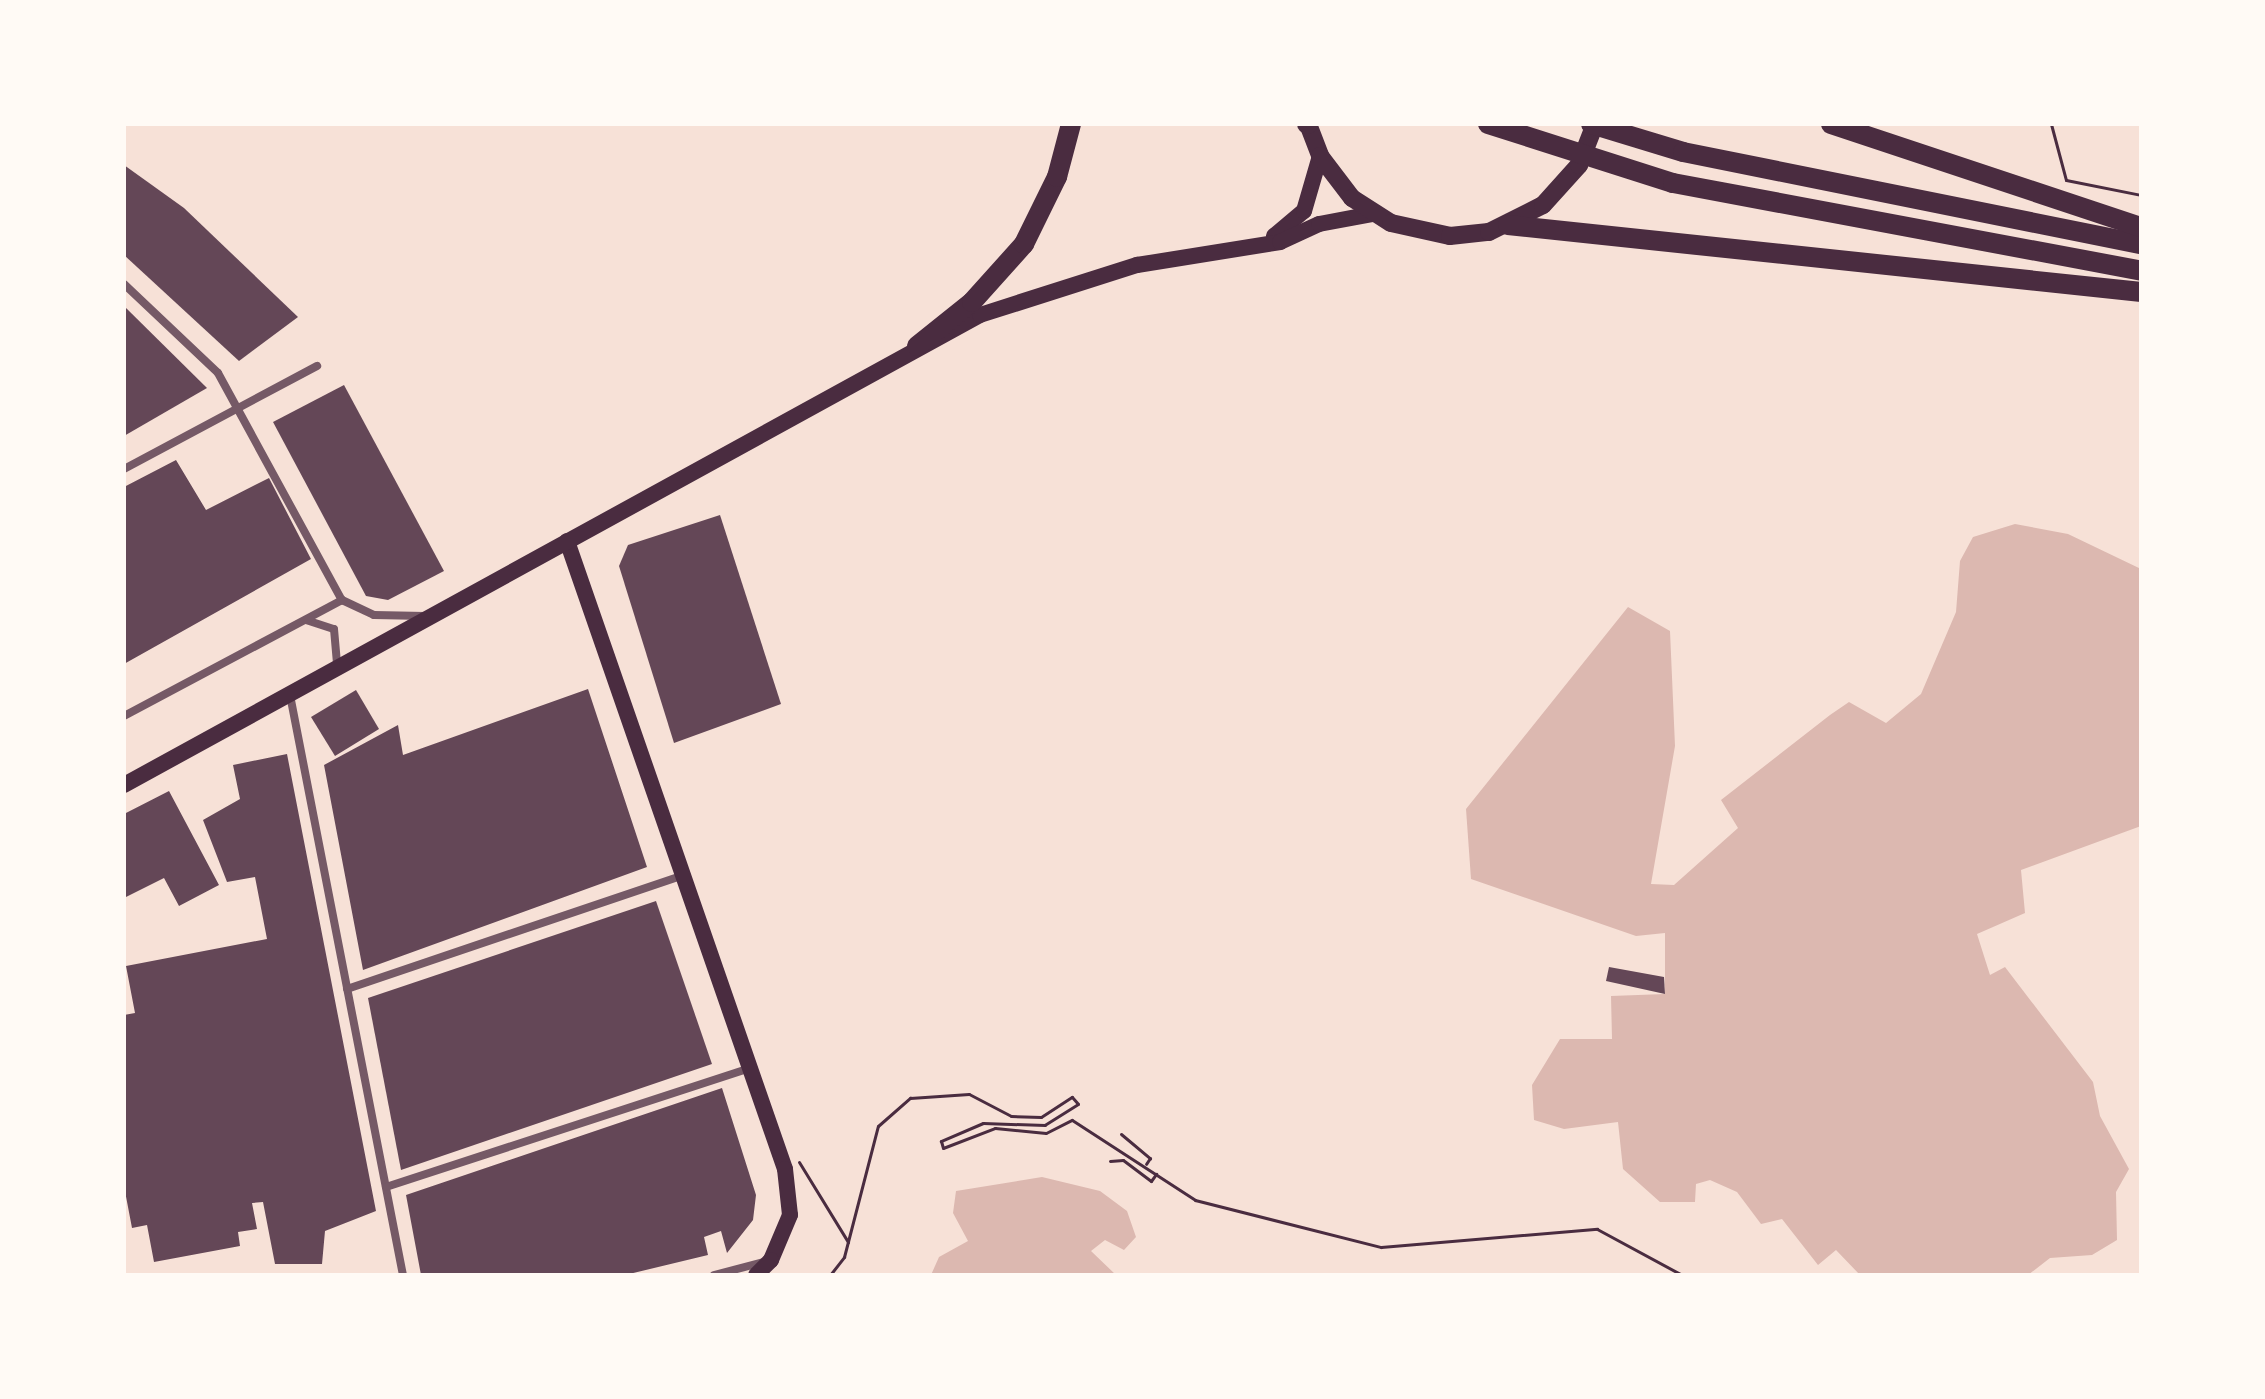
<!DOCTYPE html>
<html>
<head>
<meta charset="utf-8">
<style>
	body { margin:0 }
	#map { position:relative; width:2265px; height:1399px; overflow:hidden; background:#f7e1d7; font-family:Helvetica,sans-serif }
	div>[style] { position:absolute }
	.water>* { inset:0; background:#dcb8b0 }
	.building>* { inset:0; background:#644757 }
	.path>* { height:3px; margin:-1.5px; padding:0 1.5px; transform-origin:1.5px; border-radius:1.5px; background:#4a2c40 }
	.minor>* { height:8px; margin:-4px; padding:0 4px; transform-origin:4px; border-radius:4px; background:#755966 }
	.secondary>* { height:16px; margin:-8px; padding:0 8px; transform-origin:8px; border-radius:8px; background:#4a2c40 }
	.primary>* { height:18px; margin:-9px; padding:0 9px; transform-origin:9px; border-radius:9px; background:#4a2c40 }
	.motorway>* { height:20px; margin:-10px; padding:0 10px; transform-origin:10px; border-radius:10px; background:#4a2c40 }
	span { translate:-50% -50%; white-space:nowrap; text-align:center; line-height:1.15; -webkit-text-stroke:6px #fffaf5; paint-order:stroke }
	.frame { position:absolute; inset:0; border:126px solid #fffaf5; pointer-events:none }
</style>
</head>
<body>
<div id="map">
	<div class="water">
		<i style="clip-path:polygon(2015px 524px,2068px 534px,2141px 569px,2141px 826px,2021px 870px,2025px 913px,1977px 934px,1990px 975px,2005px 967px,2093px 1082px,2100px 1116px,2129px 1169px,2116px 1192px,2117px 1240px,2092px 1255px,2050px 1258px,2028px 1275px,1860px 1275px,1836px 1250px,1818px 1265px,1782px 1219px,1761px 1224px,1737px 1192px,1710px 1180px,1696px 1184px,1695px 1202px,1660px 1202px,1623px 1169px,1618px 1122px,1564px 1129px,1534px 1120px,1532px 1085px,1560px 1039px,1612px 1039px,1611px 996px,1665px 994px,1665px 933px,1636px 936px,1471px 879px,1466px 809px,1628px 607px,1670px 631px,1675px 746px,1651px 884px,1674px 885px,1738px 828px,1721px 800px,1830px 715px,1849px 702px,1886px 723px,1921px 694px,1956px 612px,1960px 561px,1973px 537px)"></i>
		<i style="clip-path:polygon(1042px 1177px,1100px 1191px,1127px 1211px,1136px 1237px,1124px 1250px,1105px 1240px,1091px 1251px,1116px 1275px,931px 1275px,939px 1257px,968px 1241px,953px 1213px,956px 1191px)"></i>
	</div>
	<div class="building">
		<i style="clip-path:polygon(124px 165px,184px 208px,298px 317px,239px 361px,124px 255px)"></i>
		<i style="clip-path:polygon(124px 306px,207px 388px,124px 436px)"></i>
		<i style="clip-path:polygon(344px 385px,444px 571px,388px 600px,366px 596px,273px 422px)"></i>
		<i style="clip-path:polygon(176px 460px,206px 510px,269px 478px,311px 559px,124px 664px,124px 487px)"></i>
		<i style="clip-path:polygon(720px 515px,781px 704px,674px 743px,619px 566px,628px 545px)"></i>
		<i style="clip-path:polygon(588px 689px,647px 867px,363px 970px,324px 765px,398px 725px,403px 755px)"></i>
		<i style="clip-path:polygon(356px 690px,379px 729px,335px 756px,311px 717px)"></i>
		<i style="clip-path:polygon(287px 754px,376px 1211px,325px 1231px,322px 1264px,275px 1264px,263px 1202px,252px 1203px,257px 1229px,238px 1232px,240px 1246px,154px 1262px,147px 1225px,132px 1228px,124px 1186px,124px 1015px,135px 1013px,126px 966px,267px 939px,255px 877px,227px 882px,203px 820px,240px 799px,233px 765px)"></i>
		<i style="clip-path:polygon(169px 791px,219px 885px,179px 906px,164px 878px,124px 898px,124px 814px)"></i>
		<i style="clip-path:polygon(656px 901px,712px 1064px,401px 1170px,368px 998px)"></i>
		<i style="clip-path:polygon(1609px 967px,1664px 977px,1665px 994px,1606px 981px)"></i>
		<i style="clip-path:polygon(722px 1088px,756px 1195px,753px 1220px,727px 1253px,721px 1231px,704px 1237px,708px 1255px,625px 1275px,421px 1275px,406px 1195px)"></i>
	</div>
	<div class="path">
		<i style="left:2051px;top:124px;width:58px;rotate:75deg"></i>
		<i style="left:2066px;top:180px;width:76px;rotate:11.3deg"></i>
		<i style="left:1121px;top:1134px;width:38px;rotate:40deg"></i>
		<i style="left:1150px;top:1158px;width:7px;rotate:124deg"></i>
		<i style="left:1110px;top:1161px;width:13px;rotate:-4deg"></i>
		<i style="left:1123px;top:1160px;width:35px;rotate:37deg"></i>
		<i style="left:1151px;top:1181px;width:9px;rotate:-54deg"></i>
		<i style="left:799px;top:1162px;width:94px;rotate:58.5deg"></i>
		<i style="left:830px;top:1275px;width:23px;rotate:-52deg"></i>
		<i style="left:844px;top:1257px;width:135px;rotate:-75.5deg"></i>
		<i style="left:878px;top:1126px;width:43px;rotate:-41.2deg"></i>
		<i style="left:910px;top:1098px;width:59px;rotate:-3.9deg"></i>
		<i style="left:969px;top:1094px;width:47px;rotate:27.6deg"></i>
		<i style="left:1011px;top:1116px;width:30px;rotate:2deg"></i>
		<i style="left:1041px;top:1117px;width:37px;rotate:-33deg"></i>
		<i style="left:1072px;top:1097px;width:9px;rotate:49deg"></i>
		<i style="left:1078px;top:1104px;width:39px;rotate:148deg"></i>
		<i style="left:1045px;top:1125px;width:62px;rotate:-178.2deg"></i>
		<i style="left:983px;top:1123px;width:46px;rotate:156.8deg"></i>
		<i style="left:941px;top:1141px;width:7px;rotate:74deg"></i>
		<i style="left:943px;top:1148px;width:56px;rotate:-21deg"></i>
		<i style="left:995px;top:1128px;width:51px;rotate:5.6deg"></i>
		<i style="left:1046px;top:1133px;width:29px;rotate:-27deg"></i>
		<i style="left:1072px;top:1120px;width:147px;rotate:33deg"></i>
		<i style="left:1195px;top:1200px;width:192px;rotate:14.2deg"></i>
		<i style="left:1381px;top:1247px;width:217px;rotate:-4.8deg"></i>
		<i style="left:1597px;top:1229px;width:97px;rotate:28.4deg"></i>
	</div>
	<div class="minor">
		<i style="left:124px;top:284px;width:129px;rotate:43.4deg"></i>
		<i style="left:218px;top:373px;width:259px;rotate:61.4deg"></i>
		<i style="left:342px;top:600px;width:35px;rotate:25deg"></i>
		<i style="left:374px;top:615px;width:51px;rotate:1.1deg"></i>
		<i style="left:124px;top:469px;width:219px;rotate:-28.1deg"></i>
		<i style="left:306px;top:620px;width:29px;rotate:18deg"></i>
		<i style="left:334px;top:629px;width:37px;rotate:85deg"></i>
		<i style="left:290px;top:695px;width:591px;rotate:78.98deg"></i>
		<i style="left:124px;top:716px;width:247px;rotate:-28deg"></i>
		<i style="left:347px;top:989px;width:355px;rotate:-18.7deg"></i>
		<i style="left:386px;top:1187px;width:384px;rotate:-18.1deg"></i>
		<i style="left:714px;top:1275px;width:52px;rotate:-14.6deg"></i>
	</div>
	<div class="secondary">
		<i style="left:1274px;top:236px;width:39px;rotate:-40deg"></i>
		<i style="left:1304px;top:211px;width:57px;rotate:-73.8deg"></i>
		<i style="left:567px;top:541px;width:665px;rotate:70.86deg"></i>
		<i style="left:785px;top:1169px;width:46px;rotate:83.8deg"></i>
		<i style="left:790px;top:1215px;width:49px;rotate:112.9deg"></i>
		<i style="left:771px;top:1260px;width:21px;rotate:135deg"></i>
		<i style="left:124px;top:785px;width:977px;rotate:-28.77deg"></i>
		<i style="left:980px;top:315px;width:165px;rotate:-17.7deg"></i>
		<i style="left:1137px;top:265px;width:145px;rotate:-9.1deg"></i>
		<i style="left:1280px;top:242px;width:43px;rotate:-24.8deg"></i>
		<i style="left:1319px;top:224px;width:55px;rotate:-10.5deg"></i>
	</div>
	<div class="primary">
		<i style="left:1308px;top:124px;width:34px;rotate:69deg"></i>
		<i style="left:1320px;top:156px;width:53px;rotate:52.7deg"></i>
		<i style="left:1352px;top:198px;width:46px;rotate:32.7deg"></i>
		<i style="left:1391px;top:223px;width:60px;rotate:12.4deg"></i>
		<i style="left:1450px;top:236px;width:39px;rotate:-6deg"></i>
		<i style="left:1489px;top:232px;width:60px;rotate:-26.6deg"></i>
		<i style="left:1543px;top:205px;width:54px;rotate:-48deg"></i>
		<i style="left:1579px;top:165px;width:44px;rotate:-68.7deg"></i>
	</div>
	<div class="motorway">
		<i style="left:1307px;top:124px;width:1px"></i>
		<i style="left:1488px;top:124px;width:194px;rotate:17.7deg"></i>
		<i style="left:1673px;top:183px;width:476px;rotate:10.6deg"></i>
		<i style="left:1591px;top:124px;width:96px;rotate:16.9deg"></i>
		<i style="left:1683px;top:152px;width:467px;rotate:11.4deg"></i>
		<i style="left:1831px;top:124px;width:327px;rotate:18.4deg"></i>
		<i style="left:1508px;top:225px;width:637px;rotate:6.04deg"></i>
		<i style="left:917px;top:346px;width:70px;rotate:-38.7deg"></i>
		<i style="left:972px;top:302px;width:78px;rotate:-48.1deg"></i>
		<i style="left:1024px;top:244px;width:75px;rotate:-63.8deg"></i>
		<i style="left:1057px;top:177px;width:55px;rotate:-75.2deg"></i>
	</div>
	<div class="frame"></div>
</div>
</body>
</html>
